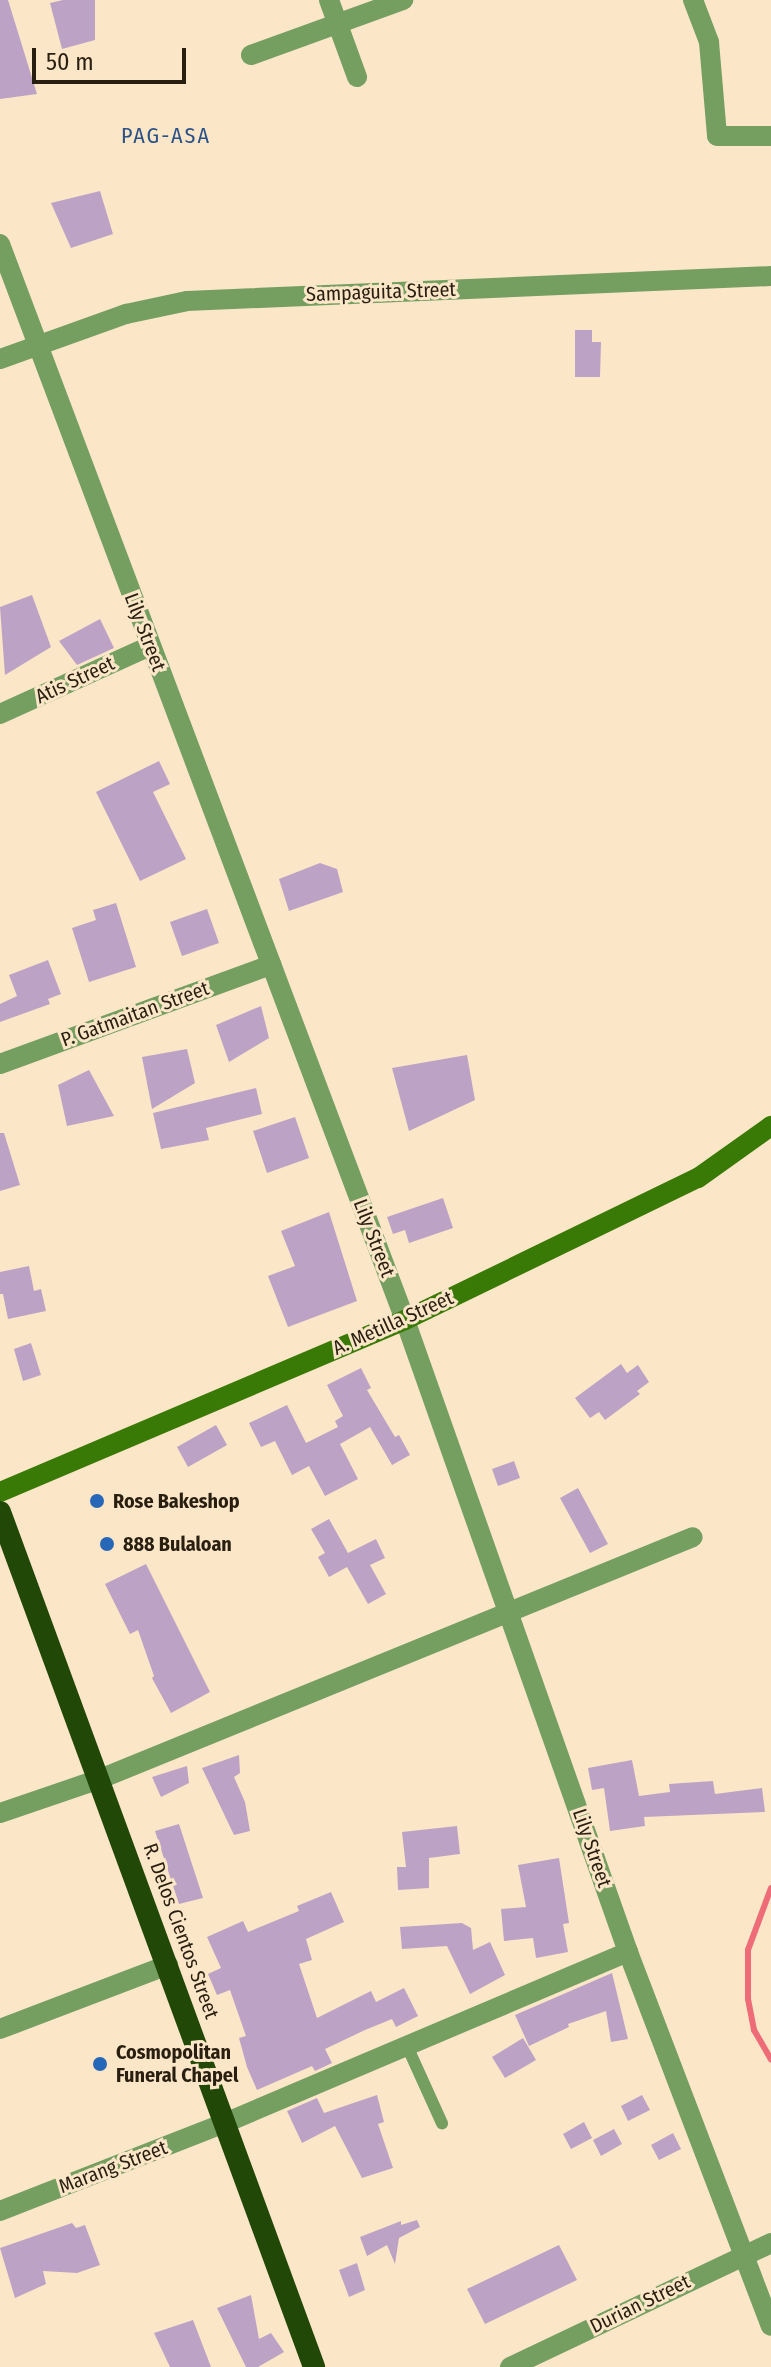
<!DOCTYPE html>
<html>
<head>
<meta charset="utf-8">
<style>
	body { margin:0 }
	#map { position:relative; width:771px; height:2367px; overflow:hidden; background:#fbe6c8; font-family:"Fira Sans Condensed",sans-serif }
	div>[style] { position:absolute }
	.stream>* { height:6px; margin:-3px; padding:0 3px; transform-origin:3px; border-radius:3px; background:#ee6b78 }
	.building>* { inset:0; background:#bca3c6 }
	.service>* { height:12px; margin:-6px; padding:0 6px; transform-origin:6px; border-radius:6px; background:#749f61 }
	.minor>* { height:20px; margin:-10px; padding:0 10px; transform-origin:10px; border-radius:10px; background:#749f61 }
	.secondary>* { height:20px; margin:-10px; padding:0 10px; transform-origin:10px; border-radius:10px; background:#397906 }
	.trunk>* { height:22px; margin:-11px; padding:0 11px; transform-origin:11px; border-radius:11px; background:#224808 }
	.dots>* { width:22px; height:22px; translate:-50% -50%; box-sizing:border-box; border:4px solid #fbe6c8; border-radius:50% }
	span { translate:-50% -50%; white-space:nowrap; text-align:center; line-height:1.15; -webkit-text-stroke:6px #fbe6c8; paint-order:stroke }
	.street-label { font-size:20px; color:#291f11 }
	.poi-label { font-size:20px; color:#291f11; font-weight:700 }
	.left { translate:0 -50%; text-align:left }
	.neighbourhood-label { font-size:22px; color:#2a5288; letter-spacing:2px }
	.scale { position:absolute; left:32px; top:48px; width:154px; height:36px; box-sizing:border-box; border:4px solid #291f11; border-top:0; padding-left:10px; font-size:24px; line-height:28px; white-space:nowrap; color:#291f11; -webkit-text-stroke:6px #fbe6c8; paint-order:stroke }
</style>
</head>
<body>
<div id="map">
	<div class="stream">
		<i style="left:771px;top:1888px;width:66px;rotate:110.4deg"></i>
		<i style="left:748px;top:1950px;width:49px;rotate:90deg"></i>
		<i style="left:748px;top:1999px;width:32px;rotate:79deg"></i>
		<i style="left:754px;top:2030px;width:34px;rotate:60deg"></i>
	</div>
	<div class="building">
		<i style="clip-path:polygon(0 0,8px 0,37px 94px,0 99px)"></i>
		<i style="clip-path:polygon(63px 0,95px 0,95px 40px,62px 49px,50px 3px)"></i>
		<i style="clip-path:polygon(100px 191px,113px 234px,71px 248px,51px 203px)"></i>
		<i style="clip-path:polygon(575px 330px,592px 330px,592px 342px,601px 342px,600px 377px,575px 377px)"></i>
		<i style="clip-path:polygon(32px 595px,51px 647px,5px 675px,0 607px)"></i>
		<i style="clip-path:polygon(100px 619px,114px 648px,77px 665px,59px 641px)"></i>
		<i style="clip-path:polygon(159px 761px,170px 784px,153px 792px,186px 859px,140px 881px,96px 792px)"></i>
		<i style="clip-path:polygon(320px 863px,337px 869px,343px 892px,289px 911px,279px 879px)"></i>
		<i style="clip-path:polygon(116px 903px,136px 967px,89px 982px,72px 928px,96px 920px,93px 910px)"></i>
		<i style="clip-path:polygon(207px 909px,219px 943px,182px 956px,170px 922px)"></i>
		<i style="clip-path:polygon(48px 960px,61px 994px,48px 999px,50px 1004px,0 1022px,0 1004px,17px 996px,9px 975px)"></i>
		<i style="clip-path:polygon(261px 1006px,269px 1038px,229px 1062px,216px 1025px)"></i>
		<i style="clip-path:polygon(187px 1049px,195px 1083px,152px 1109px,142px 1057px)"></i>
		<i style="clip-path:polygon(467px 1055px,475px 1100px,409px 1131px,392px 1068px)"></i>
		<i style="clip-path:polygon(89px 1070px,114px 1116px,67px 1126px,58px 1085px)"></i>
		<i style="clip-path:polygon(256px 1088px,262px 1114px,206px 1128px,209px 1140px,161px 1149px,153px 1113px)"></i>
		<i style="clip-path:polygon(295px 1117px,309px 1158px,267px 1173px,253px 1131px)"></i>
		<i style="clip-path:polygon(0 1133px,4px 1133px,20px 1185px,0 1191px)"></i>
		<i style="clip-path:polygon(443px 1198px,453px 1228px,409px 1243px,405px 1230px,393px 1234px,387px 1217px)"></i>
		<i style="clip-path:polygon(329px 1212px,357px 1301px,288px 1327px,268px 1276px,295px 1266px,281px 1231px)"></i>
		<i style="clip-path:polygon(29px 1266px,34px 1291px,41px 1289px,46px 1311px,8px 1319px,3px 1294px,0 1294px,0 1272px)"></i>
		<i style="clip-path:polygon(31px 1343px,41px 1375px,23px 1381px,14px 1349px)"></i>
		<i style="clip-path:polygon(621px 1364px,627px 1373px,638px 1365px,649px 1382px,637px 1391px,640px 1394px,605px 1420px,599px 1412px,590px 1418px,575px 1398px)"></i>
		<i style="clip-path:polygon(361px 1368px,371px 1388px,367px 1390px,395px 1437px,399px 1435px,410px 1455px,392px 1465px,370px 1427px,340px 1444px,358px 1479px,325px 1496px,309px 1466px,292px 1475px,275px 1441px,261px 1447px,249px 1423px,287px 1405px,306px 1443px,338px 1427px,335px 1421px,343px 1416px,327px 1385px)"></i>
		<i style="clip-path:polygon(216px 1425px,227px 1445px,188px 1467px,177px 1447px)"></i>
		<i style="clip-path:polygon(514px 1461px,520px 1478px,498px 1486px,492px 1469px)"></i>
		<i style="clip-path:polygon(578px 1488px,608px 1544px,590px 1553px,560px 1498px)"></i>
		<i style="clip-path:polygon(329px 1519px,348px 1553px,376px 1539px,385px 1558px,370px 1565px,386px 1594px,368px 1604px,347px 1567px,329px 1577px,318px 1557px,325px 1553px,311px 1529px)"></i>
		<i style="clip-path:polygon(146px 1564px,210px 1692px,171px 1713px,152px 1678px,154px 1676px,138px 1630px,130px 1634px,105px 1584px)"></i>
		<i style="clip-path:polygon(239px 1755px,240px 1773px,234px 1777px,245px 1802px,250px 1831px,234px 1835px,202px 1768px)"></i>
		<i style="clip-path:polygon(632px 1760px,639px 1796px,670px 1792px,669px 1784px,713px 1781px,715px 1794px,762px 1788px,765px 1812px,644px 1817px,645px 1826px,610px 1831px,604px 1788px,592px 1790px,588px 1768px)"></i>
		<i style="clip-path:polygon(187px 1766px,189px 1783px,161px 1797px,152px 1777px)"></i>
		<i style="clip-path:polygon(179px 1824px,203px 1898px,179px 1904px,155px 1831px)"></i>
		<i style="clip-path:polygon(457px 1826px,460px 1854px,429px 1858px,429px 1888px,398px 1890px,397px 1867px,406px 1867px,402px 1832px)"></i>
		<i style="clip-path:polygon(559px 1858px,569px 1923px,563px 1924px,568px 1952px,536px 1958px,533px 1938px,504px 1941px,501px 1909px,526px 1907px,518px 1865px)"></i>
		<i style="clip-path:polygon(331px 1892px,344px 1922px,306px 1939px,312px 1960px,299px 1964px,317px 2018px,371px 1991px,376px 2002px,404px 1988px,418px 2016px,396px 2027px,392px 2019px,365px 2030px,325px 2049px,332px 2063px,315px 2071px,312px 2066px,257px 2090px,247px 2067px,239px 2038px,246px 2036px,230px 1990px,217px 1995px,208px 1974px,221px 1968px,207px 1937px,243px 1921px,248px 1932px,299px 1911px,297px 1906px)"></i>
		<i style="clip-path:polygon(462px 1923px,471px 1928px,473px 1950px,490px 1942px,505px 1975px,470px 1994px,447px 1946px,402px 1949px,400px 1927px)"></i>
		<i style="clip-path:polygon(612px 1973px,628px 2039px,611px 2042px,606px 2011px,568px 2024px,569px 2027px,529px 2046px,515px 2015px)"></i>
		<i style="clip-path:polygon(523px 2038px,536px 2060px,505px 2078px,492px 2057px)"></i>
		<i style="clip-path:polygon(377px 2095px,384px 2122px,378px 2124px,393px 2168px,362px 2178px,335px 2126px,302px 2143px,287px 2111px,317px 2098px,324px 2113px)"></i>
		<i style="clip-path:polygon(642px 2095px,650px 2110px,628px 2121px,621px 2106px)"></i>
		<i style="clip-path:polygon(584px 2122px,592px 2138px,571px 2149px,563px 2134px)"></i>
		<i style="clip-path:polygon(614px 2129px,622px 2144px,601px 2156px,593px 2140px)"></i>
		<i style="clip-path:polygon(673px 2133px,681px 2149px,659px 2160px,651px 2145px)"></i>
		<i style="clip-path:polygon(417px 2220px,420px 2227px,399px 2238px,395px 2264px,387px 2245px,367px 2256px,360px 2237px,401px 2221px,401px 2225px)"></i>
		<i style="clip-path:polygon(72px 2223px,76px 2228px,85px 2225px,100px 2265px,77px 2273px,43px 2271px,46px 2284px,15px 2298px,0 2248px)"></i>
		<i style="clip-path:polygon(559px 2245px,577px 2280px,485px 2324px,467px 2289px)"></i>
		<i style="clip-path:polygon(357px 2263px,365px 2290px,349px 2297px,339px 2270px)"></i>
		<i style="clip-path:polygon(251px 2295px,259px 2339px,271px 2333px,284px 2352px,258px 2367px,246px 2367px,217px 2308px)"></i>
		<i style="clip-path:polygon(193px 2320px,211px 2367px,170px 2367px,154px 2333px)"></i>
	</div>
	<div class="service">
		<i style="left:407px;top:2046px;width:85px;rotate:65.6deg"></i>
	</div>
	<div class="minor">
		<i style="left:329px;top:0;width:82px;rotate:70deg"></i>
		<i style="left:693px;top:0;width:45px;rotate:69.1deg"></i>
		<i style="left:709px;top:42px;width:94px;rotate:85.1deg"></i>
		<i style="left:717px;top:136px;width:54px"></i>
		<i style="left:251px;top:55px;width:162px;rotate:-19.9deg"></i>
		<i style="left:0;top:244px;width:1150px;rotate:69.37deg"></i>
		<i style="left:405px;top:1320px;width:670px;rotate:70.56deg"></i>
		<i style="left:628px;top:1952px;width:400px;rotate:69.1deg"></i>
		<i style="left:0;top:359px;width:134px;rotate:-19.7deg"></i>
		<i style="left:126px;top:314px;width:62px;rotate:-12deg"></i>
		<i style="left:187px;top:301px;width:585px;rotate:-2.45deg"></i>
		<i style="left:0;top:714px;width:165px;rotate:-24.4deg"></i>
		<i style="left:0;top:1064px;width:289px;rotate:-20.1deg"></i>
		<i style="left:0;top:1813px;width:106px;rotate:-18.8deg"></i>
		<i style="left:100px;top:1779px;width:640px;rotate:-22.2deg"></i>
		<i style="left:0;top:2029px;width:180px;rotate:-20.9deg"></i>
		<i style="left:0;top:2211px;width:242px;rotate:-21.4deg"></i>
		<i style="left:225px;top:2123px;width:438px;rotate:-23deg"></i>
		<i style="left:510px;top:2367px;width:289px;rotate:-25.4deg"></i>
	</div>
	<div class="secondary">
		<i style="left:0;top:1492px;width:440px;rotate:-23deg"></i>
		<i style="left:405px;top:1320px;width:326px;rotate:-25.9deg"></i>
		<i style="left:698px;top:1178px;width:90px;rotate:-35.5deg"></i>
	</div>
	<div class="trunk">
		<i style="left:0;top:1512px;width:911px;rotate:69.83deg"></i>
	</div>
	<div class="dots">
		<i style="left:97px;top:1501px;background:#2767b8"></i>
		<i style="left:107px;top:1544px;background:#2767b8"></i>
		<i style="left:100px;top:2064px;background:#2767b8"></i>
	</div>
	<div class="street-label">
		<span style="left:381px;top:292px;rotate:-2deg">Sampaguita Street</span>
		<span style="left:145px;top:632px;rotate:69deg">Lily Street</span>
		<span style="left:75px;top:680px;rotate:-25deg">Atis Street</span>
		<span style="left:135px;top:1014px;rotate:-20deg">P. Gatmaitan Street</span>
		<span style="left:374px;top:1238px;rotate:69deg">Lily Street</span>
		<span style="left:393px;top:1323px;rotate:-24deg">A. Metilla Street</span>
		<span style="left:592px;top:1848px;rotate:71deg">Lily Street</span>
		<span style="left:181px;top:1931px;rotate:70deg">R. Delos Cientos Street</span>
		<span style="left:113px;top:2167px;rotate:-21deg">Marang Street</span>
		<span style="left:640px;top:2304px;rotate:-26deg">Durian Street</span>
	</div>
	<div class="poi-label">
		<span class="left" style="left:113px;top:1501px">Rose Bakeshop</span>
		<span class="left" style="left:123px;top:1544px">888 Bulaloan</span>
		<span class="left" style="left:116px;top:2064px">Cosmopolitan<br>Funeral Chapel</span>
	</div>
	<div class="neighbourhood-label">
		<span style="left:166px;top:136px">PAG-ASA</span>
	</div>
	<div class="scale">50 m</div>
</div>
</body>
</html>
